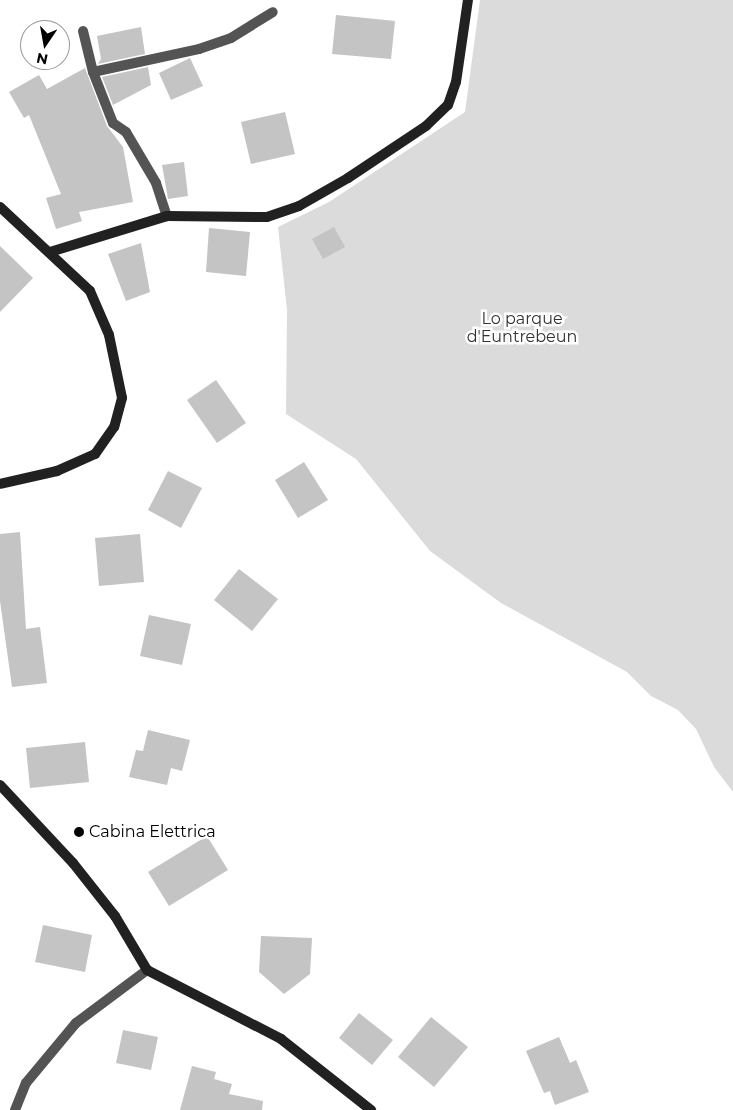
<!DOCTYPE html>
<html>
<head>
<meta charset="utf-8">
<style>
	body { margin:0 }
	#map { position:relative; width:733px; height:1110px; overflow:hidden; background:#fff; font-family:Montserrat,sans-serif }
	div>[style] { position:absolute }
	.green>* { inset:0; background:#dbdbdb }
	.building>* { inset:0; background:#c4c4c4 }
	.street>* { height:10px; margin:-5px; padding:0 5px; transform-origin:5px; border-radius:5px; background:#545454 }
	.secondary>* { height:10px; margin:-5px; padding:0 5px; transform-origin:5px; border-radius:5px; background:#212121 }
	.dots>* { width:14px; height:14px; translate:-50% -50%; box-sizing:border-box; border:2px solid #fff; border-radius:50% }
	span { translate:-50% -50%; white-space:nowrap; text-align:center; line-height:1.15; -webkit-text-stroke:5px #fff; paint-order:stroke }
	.park-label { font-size:16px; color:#323232 }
	.poi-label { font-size:16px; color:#000 }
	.left { translate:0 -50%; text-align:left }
	.north { position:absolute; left:20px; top:20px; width:50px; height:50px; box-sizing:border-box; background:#fff; border:1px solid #999; border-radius:50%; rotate:192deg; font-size:14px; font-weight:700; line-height:20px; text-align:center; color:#000 }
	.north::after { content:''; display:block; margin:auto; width:18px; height:22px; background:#000; clip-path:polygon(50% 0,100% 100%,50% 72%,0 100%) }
</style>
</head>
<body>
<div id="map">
	<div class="green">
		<i style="clip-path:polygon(480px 0,733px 0,733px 792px,714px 767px,696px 729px,678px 710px,651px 696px,627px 672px,501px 603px,430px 551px,356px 459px,286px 414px,287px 310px,278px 227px,329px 202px,465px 112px)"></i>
	</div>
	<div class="building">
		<i style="clip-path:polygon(336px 15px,395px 21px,391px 59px,332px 54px)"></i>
		<i style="clip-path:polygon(141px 27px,145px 54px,98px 64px,101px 59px,97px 36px)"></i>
		<i style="clip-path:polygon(190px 58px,203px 86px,171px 100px,159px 73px)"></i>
		<i style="clip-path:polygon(148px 67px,151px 85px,113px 105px,102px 77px)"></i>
		<i style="clip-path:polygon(85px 68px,107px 126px,123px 147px,133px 202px,79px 212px,82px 221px,56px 229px,46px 198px,61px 194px,29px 115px,24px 118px,9px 92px,39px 75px,47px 89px)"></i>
		<i style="clip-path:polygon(285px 112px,295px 154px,251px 164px,241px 122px)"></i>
		<i style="clip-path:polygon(184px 162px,188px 196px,168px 199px,162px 165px)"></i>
		<i style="clip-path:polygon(334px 227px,345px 247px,323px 259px,312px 239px)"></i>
		<i style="clip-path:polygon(209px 228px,250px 232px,246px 276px,206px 272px)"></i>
		<i style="clip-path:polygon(141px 243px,150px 292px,126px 301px,108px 254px)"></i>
		<i style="clip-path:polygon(0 246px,33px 278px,0 312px)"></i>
		<i style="clip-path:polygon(216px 380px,246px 423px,217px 443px,187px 400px)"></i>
		<i style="clip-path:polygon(304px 462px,328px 500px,298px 518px,275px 480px)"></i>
		<i style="clip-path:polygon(168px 471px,202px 488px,181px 528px,148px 510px)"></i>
		<i style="clip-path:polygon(20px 532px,26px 629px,40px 627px,47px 683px,12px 687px,0 601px,0 534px)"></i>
		<i style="clip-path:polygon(140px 534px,144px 582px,99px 586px,95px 538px)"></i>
		<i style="clip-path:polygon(239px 569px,278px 599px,252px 631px,214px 600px)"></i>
		<i style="clip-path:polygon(149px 615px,191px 624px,182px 665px,140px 656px)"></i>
		<i style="clip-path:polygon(148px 730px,190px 740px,182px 771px,171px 768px,167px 785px,129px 777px,136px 750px,143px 751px)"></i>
		<i style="clip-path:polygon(85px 742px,89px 782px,30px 788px,26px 748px)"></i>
		<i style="clip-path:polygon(207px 836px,228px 870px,169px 906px,148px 872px)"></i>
		<i style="clip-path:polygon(43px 925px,92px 935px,85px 972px,35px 962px)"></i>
		<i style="clip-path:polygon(261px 936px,312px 938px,310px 974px,284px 994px,259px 972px)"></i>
		<i style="clip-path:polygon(359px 1013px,393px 1040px,372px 1065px,339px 1038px)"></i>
		<i style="clip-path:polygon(431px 1017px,468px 1047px,434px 1087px,398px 1057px)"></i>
		<i style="clip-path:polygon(123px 1030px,158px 1037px,151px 1070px,116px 1063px)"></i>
		<i style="clip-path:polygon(559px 1037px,570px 1063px,576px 1060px,589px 1092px,555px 1105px,550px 1091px,544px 1093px,526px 1051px)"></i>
		<i style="clip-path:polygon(192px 1066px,216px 1072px,214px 1079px,232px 1084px,229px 1094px,263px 1101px,262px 1110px,180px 1110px)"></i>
	</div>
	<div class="street">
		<i style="left:83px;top:31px;width:42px;rotate:76.3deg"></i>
		<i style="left:93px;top:72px;width:55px;rotate:68.6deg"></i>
		<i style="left:113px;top:123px;width:16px;rotate:35deg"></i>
		<i style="left:126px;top:132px;width:59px;rotate:59.5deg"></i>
		<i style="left:156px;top:183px;width:35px;rotate:72deg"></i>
		<i style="left:93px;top:72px;width:108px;rotate:-12.2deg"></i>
		<i style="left:199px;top:49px;width:34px;rotate:-19deg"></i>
		<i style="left:231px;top:38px;width:49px;rotate:-31.8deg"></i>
		<i style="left:15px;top:1110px;width:29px;rotate:-68deg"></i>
		<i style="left:26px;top:1083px;width:78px;rotate:-50.2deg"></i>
		<i style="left:76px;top:1023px;width:89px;rotate:-36.7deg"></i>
	</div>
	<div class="secondary">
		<i style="left:0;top:207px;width:123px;rotate:43deg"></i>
		<i style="left:90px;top:291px;width:48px;rotate:66.6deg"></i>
		<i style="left:109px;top:335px;width:64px;rotate:78.3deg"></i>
		<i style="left:122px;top:398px;width:30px;rotate:105deg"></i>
		<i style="left:114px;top:427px;width:33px;rotate:125deg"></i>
		<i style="left:95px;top:454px;width:42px;rotate:155.9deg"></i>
		<i style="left:57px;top:471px;width:58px;rotate:167.2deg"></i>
		<i style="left:50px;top:252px;width:122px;rotate:-17.1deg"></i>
		<i style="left:167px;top:216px;width:100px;rotate:0.6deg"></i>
		<i style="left:267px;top:217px;width:34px;rotate:-19deg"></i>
		<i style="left:299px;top:206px;width:56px;rotate:-29.7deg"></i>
		<i style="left:348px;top:178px;width:94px;rotate:-33.7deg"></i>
		<i style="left:426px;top:126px;width:30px;rotate:-44deg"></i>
		<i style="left:448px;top:105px;width:24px;rotate:-71deg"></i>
		<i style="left:456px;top:82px;width:83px;rotate:-81.7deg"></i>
		<i style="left:0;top:785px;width:107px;rotate:46.9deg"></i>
		<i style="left:73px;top:863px;width:68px;rotate:51.6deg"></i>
		<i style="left:115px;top:916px;width:63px;rotate:59.3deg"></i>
		<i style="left:147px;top:970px;width:151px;rotate:27.2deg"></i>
		<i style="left:281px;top:1039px;width:115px;rotate:38.3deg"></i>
	</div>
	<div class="dots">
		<i style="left:79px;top:832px;background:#000"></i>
	</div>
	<div class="park-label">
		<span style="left:522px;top:328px">Lo parque<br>d'Euntrebeun</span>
	</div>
	<div class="poi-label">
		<span class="left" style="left:89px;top:832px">Cabina Elettrica</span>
	</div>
	<div class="north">N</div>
</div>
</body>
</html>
